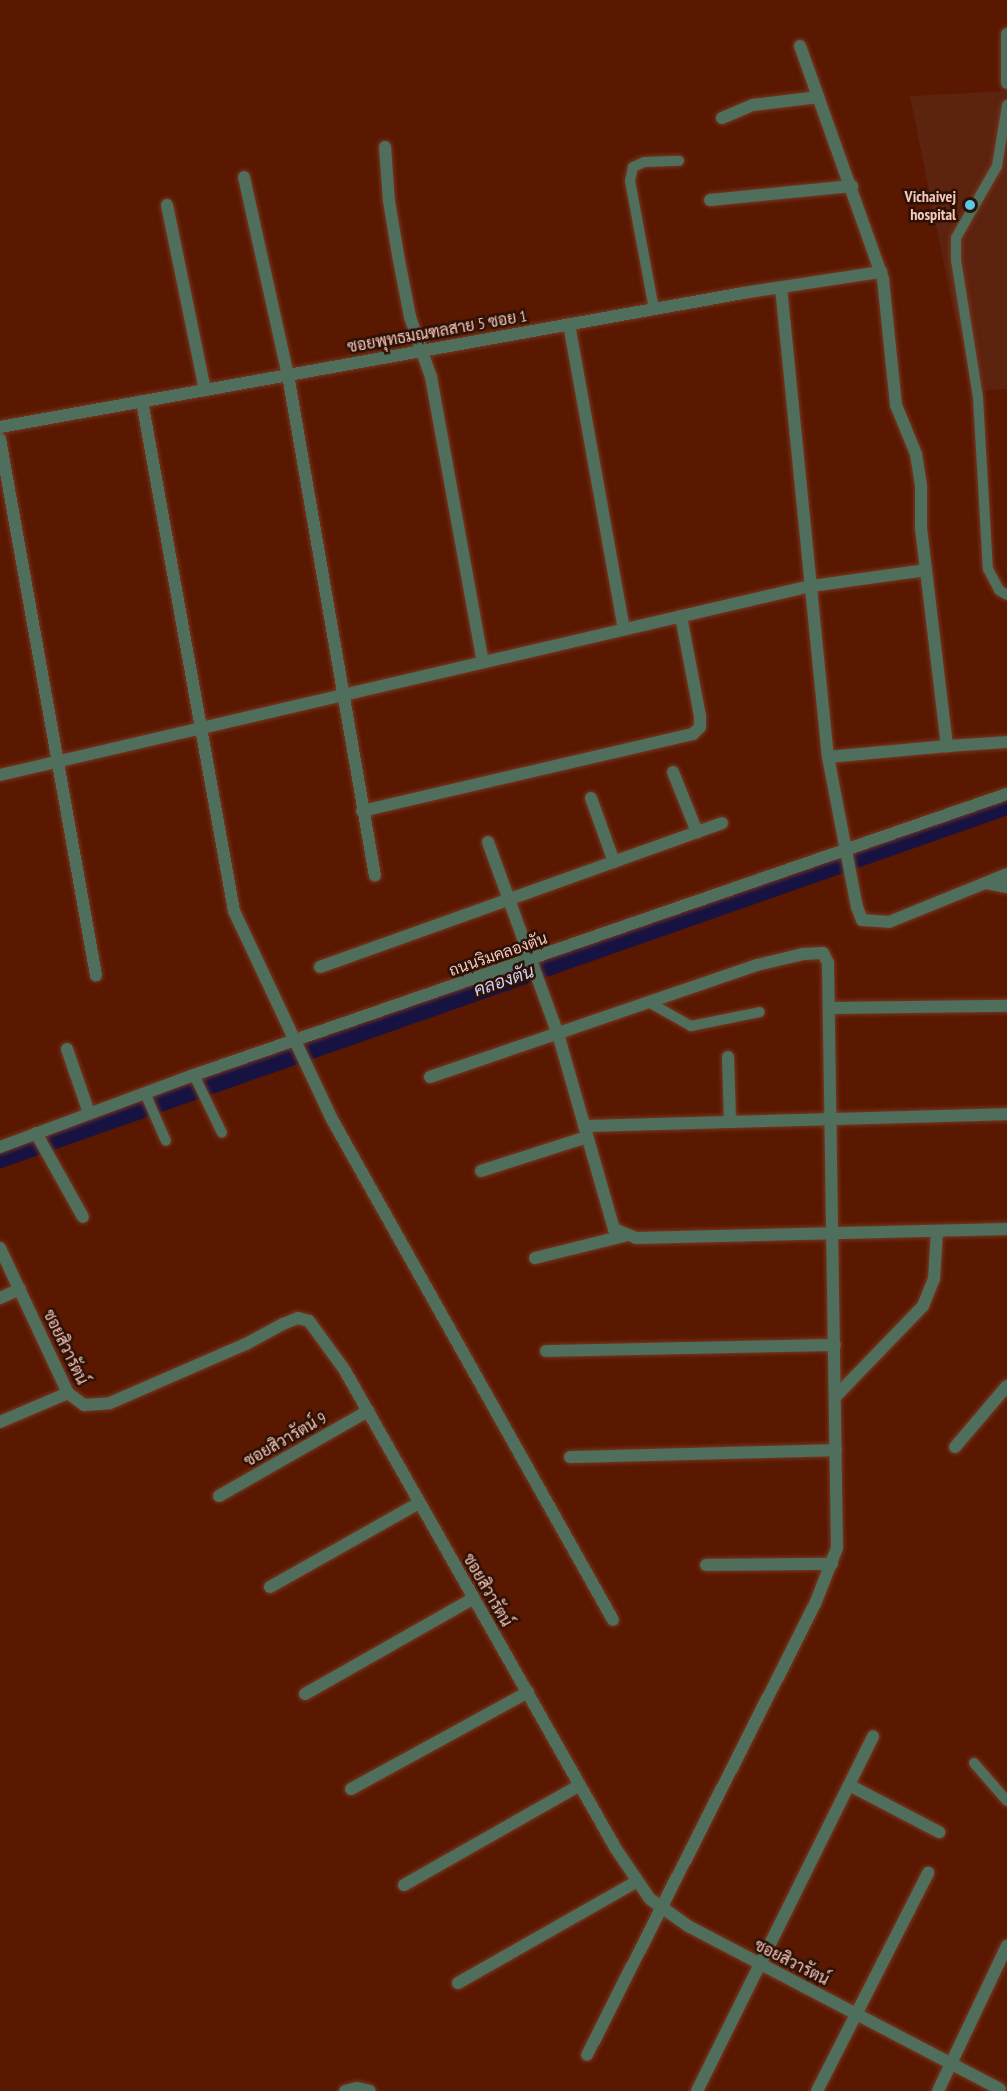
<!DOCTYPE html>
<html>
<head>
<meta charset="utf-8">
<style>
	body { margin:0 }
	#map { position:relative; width:1007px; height:2091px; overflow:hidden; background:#5a1800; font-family:"PT Sans Narrow",Sarabun,sans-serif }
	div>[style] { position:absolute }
	.built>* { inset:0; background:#5c230e }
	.canal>* { height:20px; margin:-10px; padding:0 10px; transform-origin:10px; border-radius:10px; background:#161242 }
	.roads { filter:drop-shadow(0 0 2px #753822) drop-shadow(0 0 2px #753822) }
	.lane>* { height:10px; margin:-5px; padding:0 5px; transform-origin:5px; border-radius:5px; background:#4f6e5c }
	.street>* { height:12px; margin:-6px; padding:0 6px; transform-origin:6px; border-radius:6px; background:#4f6e5c }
	.dots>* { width:16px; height:16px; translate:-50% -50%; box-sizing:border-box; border:3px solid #2d1006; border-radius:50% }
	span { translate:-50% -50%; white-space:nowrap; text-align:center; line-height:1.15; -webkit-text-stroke:5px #2d1006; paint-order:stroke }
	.poi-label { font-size:16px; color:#f2c9bb; font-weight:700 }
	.right { translate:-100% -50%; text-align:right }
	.street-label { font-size:16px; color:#f2c9bb }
	.water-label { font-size:18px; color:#ccd0f2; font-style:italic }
</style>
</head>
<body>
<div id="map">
	<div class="built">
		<i style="clip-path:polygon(1007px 91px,1007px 389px,980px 391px,954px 314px,910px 96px)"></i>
	</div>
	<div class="canal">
		<i style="left:0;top:1158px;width:1067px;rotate:-19.32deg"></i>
	</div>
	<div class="roads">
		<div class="lane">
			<i style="left:1007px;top:105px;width:62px;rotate:99.3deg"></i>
			<i style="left:997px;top:166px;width:83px;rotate:119.7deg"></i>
			<i style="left:956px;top:238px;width:22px;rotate:90deg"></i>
			<i style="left:956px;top:260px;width:140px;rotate:80.9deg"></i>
			<i style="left:978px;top:398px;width:171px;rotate:86.7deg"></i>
			<i style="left:988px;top:569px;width:24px;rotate:62deg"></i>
			<i style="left:999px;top:590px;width:9px;rotate:32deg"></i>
			<i style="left:654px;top:309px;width:130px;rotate:-100.6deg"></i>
			<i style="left:630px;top:181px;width:14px;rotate:-78deg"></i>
			<i style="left:633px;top:167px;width:12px;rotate:-24deg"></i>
			<i style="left:644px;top:162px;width:35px;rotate:-2deg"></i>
			<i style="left:650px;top:1003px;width:47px;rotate:29.3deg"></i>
			<i style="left:691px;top:1026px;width:70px;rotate:-11.5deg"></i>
			<i style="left:194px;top:1075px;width:64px;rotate:64.2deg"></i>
			<i style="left:145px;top:1093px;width:52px;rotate:66.4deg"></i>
			<i style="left:974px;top:1763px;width:50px;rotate:49deg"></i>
		</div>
		<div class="street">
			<i style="left:1007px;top:34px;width:49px;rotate:90deg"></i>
			<i style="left:800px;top:46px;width:247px;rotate:70.4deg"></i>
			<i style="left:883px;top:279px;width:127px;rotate:84.1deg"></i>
			<i style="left:896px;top:405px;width:53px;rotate:67.8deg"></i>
			<i style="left:916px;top:454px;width:33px;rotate:81deg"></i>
			<i style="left:921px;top:487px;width:41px;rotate:90deg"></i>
			<i style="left:921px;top:528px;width:220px;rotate:83.2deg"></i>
			<i style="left:947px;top:746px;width:60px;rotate:-3.8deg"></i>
			<i style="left:722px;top:118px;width:34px;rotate:-23deg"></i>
			<i style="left:753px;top:105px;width:66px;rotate:-6.9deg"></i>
			<i style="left:385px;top:147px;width:54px;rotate:85.8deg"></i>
			<i style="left:389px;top:201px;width:55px;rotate:80.5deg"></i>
			<i style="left:398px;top:255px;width:63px;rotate:79deg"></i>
			<i style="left:410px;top:317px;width:64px;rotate:70.7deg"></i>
			<i style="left:431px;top:377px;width:290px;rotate:79.7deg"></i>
			<i style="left:244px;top:177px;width:203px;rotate:77.5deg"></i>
			<i style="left:288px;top:375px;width:508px;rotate:80.15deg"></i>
			<i style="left:710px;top:200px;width:143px;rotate:-5.6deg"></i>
			<i style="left:167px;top:205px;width:189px;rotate:78.4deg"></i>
			<i style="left:781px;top:287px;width:472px;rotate:84.3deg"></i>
			<i style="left:828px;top:757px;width:153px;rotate:79.1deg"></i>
			<i style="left:857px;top:907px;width:14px;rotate:69deg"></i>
			<i style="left:862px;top:920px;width:27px;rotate:4deg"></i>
			<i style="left:889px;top:922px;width:127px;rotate:-22.1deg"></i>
			<i style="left:569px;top:324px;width:310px;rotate:79.8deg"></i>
			<i style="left:142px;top:401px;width:518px;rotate:79.77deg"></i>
			<i style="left:234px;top:911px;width:232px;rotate:64.8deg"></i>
			<i style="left:333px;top:1121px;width:572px;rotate:60.7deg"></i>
			<i style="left:0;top:427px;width:755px;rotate:-10.22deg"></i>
			<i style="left:743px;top:293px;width:140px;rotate:-8.7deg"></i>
			<i style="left:0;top:439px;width:545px;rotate:79.85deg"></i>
			<i style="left:828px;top:757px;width:120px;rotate:-5.3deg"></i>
			<i style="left:673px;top:772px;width:65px;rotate:68.2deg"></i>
			<i style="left:0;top:775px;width:833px;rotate:-13.12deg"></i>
			<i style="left:811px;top:586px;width:116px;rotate:-7.9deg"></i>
			<i style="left:591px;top:798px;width:68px;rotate:70.2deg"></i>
			<i style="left:362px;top:811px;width:340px;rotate:-13.1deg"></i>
			<i style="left:693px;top:734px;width:10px;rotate:-45deg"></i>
			<i style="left:700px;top:727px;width:11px;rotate:-90deg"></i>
			<i style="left:700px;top:716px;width:102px;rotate:-100.8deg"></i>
			<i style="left:488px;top:842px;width:204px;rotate:70deg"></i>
			<i style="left:558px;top:1034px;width:203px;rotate:74deg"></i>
			<i style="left:614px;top:1229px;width:24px;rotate:22deg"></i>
			<i style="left:636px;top:1238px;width:371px;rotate:-1.4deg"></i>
			<i style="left:986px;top:883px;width:21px;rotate:11deg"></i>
			<i style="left:320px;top:967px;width:427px;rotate:-19.7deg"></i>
			<i style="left:832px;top:1008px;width:175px;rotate:-0.7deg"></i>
			<i style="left:67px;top:1049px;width:68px;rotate:71deg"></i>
			<i style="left:728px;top:1057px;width:65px;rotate:88.2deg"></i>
			<i style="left:430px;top:1077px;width:346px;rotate:-18.9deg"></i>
			<i style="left:757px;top:965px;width:47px;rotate:-13.4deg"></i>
			<i style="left:803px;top:954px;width:20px;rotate:-3deg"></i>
			<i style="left:823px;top:953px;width:11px;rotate:63deg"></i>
			<i style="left:828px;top:963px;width:585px;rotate:89.12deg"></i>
			<i style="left:837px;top:1548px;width:60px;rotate:111.4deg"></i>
			<i style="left:815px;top:1604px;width:505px;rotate:116.82deg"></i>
			<i style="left:584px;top:1126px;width:423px;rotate:-1.6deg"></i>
			<i style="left:36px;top:1133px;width:96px;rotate:60.8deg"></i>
			<i style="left:0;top:1147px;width:207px;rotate:-20.4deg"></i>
			<i style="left:194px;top:1075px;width:860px;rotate:-19.07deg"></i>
			<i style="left:481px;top:1171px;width:111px;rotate:-17.8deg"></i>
			<i style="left:0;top:1248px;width:160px;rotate:64.9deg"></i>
			<i style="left:68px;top:1393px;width:20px;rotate:37deg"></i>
			<i style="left:84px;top:1405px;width:26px;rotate:-4deg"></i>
			<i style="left:110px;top:1403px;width:148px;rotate:-23.5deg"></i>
			<i style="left:246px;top:1344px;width:42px;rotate:-28.4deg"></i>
			<i style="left:283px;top:1324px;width:16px;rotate:-22deg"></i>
			<i style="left:298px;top:1318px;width:11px;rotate:15deg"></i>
			<i style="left:309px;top:1321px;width:59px;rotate:53.9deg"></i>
			<i style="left:344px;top:1369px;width:552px;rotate:60.46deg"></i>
			<i style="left:616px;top:1849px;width:60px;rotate:55.8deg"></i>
			<i style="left:650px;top:1899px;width:47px;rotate:35.4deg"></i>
			<i style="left:688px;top:1926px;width:352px;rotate:27.6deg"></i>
			<i style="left:535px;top:1258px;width:92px;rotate:-13.9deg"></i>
			<i style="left:0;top:1298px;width:22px;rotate:-24deg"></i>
			<i style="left:546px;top:1351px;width:289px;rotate:-1.2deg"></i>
			<i style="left:837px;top:1395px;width:124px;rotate:-46deg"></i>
			<i style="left:923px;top:1306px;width:29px;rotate:-68deg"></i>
			<i style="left:934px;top:1279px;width:48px;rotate:-86.4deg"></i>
			<i style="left:0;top:1422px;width:74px;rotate:-23.1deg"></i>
			<i style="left:955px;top:1447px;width:80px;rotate:-49.6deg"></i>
			<i style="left:570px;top:1457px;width:266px;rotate:-1.5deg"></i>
			<i style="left:219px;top:1496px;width:172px;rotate:-29.7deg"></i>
			<i style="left:706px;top:1565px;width:126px;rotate:-0.5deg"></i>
			<i style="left:270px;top:1587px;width:171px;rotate:-29.4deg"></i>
			<i style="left:305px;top:1694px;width:194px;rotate:-29.6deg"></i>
			<i style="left:849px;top:1785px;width:102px;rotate:27.6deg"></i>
			<i style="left:351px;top:1789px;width:202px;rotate:-28.7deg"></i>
			<i style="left:404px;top:1885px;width:202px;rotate:-29.6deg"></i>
			<i style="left:458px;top:1983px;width:205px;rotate:-29.6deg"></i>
			<i style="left:345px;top:2091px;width:12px;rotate:-14deg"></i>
			<i style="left:357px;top:2088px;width:13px;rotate:13deg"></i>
			<i style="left:697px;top:2091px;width:396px;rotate:-63.6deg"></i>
			<i style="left:817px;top:2091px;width:245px;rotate:-63deg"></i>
			<i style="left:938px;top:2091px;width:161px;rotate:-64.6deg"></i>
		</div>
	</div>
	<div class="dots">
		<i style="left:970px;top:205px;background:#5bc7e7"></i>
	</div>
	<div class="poi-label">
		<span class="right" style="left:956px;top:205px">Vichaivej<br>hospital</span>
	</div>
	<div class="street-label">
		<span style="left:437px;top:331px;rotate:-10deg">ซอยพุทธมณฑลสาย 5 ซอย 1</span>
		<span style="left:498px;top:954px;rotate:-19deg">ถนนริมคลองตัน</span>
		<span style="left:66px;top:1347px;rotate:64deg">ซอยสิวารัตน์</span>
		<span style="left:285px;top:1439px;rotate:-30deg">ซอยสิวารัตน์ 9</span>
		<span style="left:488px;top:1590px;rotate:60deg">ซอยสิวารัตน์</span>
		<span style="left:792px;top:1962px;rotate:27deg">ซอยสิวารัตน์</span>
	</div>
	<div class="water-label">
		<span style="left:504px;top:981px;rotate:-19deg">คลองตัน</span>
	</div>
</div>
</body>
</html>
